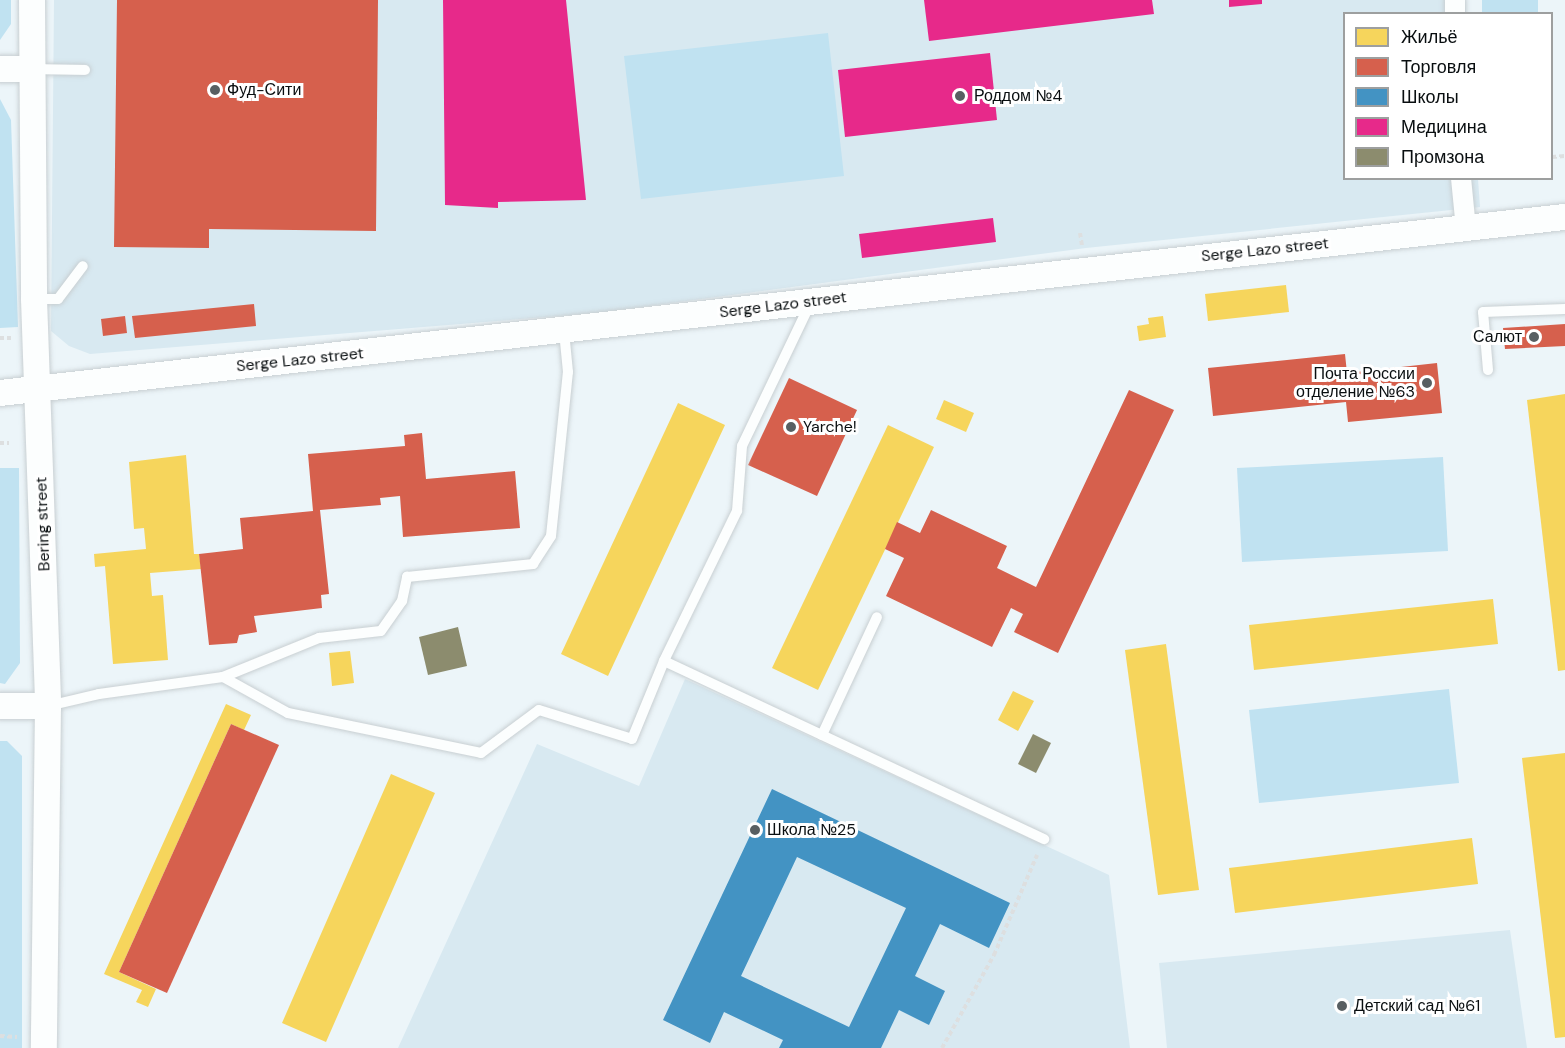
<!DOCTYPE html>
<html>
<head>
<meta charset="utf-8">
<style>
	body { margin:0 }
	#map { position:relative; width:1565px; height:1048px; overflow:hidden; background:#ecf5f9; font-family:"DM Sans",sans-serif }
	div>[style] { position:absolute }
	.built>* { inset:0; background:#d8e9f1 }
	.green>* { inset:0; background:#c0e2f1 }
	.homes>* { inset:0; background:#f6d55c }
	.shops>* { inset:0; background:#d6604d }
	.schools>* { inset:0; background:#4393c3 }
	.health>* { inset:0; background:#e7298a }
	.industry>* { inset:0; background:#8c8c6e }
	.path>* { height:4px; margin-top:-2px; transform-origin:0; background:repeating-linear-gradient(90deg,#dddfe0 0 4.5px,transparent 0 7.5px) }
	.roads { filter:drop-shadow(0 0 2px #c8cfd2) drop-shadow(0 0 2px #c8cfd2) }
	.service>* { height:10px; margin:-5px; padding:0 5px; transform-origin:5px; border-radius:5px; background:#fcfefe }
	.minor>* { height:20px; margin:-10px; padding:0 10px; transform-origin:10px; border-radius:10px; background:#fcfefe }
	.tertiary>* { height:26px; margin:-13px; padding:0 13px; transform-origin:13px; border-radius:13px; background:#fcfefe }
	.dots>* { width:16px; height:16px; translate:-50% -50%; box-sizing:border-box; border:3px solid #fff; border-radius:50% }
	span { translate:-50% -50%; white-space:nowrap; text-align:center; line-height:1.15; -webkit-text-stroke:6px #fff; paint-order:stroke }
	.poi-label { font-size:16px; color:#090e10 }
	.left { translate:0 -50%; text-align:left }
	.right { translate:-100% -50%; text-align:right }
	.street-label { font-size:16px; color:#090e10 }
	.legend { position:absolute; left:1343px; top:12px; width:210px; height:168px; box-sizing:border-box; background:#fff; border:2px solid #9d9f9f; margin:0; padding:8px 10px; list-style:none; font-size:18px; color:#090e10 }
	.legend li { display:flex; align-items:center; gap:12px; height:30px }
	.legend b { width:30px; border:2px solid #9d9f9f }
</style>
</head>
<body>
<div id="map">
	<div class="built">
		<i style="clip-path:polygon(54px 0,1465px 0,1466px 13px,1344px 14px,1344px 178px,1478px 179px,1480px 207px,1086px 248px,595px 313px,90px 354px,69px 346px,51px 331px)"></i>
		<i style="clip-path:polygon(685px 679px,1109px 875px,1130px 1048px,398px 1048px,537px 744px,639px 786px)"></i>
		<i style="clip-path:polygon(1510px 930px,1527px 1048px,1167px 1048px,1159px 963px)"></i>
	</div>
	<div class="green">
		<i style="clip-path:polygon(0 0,11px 0,11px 24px,0 40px)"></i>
		<i style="clip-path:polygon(1482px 0,1538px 0,1538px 13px,1482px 13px)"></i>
		<i style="clip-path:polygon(828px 33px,844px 176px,641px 199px,624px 56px)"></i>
		<i style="clip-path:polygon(0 99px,11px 120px,18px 327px,0 328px)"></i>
		<i style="clip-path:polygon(1443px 457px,1448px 551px,1242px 562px,1237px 468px)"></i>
		<i style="clip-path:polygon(0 468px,19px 468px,20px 663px,5px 684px,0 683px)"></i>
		<i style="clip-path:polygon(1449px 689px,1459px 783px,1259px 803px,1249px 710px)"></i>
		<i style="clip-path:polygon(0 741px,7px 741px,22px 756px,22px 1048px,0 1048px)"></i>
	</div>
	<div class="homes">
		<i style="clip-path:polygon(1286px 285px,1289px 312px,1208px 321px,1205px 294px)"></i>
		<i style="clip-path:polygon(1163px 316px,1166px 337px,1139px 341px,1137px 326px,1149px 324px,1148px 318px)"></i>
		<i style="clip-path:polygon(1565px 394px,1565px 670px,1558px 671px,1527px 400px)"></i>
		<i style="clip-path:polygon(944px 400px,974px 413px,966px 432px,936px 419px)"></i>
		<i style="clip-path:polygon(678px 403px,725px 425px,608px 676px,561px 654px)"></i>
		<i style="clip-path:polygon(888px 425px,934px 447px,818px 690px,772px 668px)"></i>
		<i style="clip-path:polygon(186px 455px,194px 554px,199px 554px,201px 569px,150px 573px,152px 596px,163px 595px,168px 660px,113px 664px,105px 566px,95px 567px,94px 554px,146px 549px,144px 528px,134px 529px,129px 462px)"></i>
		<i style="clip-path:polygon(1493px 599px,1498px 644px,1254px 670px,1249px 625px)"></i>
		<i style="clip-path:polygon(1166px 644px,1199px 890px,1158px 895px,1125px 650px)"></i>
		<i style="clip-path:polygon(350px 651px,354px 683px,332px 686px,329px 653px)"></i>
		<i style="clip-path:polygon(1013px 691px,1034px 701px,1018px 731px,998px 720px)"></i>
		<i style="clip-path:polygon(226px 704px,251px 715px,244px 730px,231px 724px,119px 972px,156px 989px,148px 1007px,136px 1002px,142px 990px,104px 974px)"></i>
		<i style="clip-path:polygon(1565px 753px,1565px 1037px,1555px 1038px,1522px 758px)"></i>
		<i style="clip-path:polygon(391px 774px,435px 793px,326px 1042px,282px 1023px)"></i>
		<i style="clip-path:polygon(1472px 838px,1478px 884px,1235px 913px,1229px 868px)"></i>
	</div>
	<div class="shops">
		<i style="clip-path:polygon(117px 0,378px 0,376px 231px,209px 229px,209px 248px,114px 247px)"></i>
		<i style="clip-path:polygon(254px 304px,256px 326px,135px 338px,132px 316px)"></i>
		<i style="clip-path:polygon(125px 316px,127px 333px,103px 336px,101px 319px)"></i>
		<i style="clip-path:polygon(1565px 324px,1565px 346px,1505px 349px,1503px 328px)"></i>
		<i style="clip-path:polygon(1345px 354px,1347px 373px,1437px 363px,1442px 413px,1348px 422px,1346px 402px,1213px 416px,1208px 368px)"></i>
		<i style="clip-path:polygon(789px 378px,857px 410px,817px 496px,748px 465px)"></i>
		<i style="clip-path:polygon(1129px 390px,1174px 410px,1058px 653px,1014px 632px,1023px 614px,1011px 608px,992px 647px,886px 596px,904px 558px,885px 549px,897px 522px,920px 533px,931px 510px,1007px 546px,997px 568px,1036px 587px)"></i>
		<i style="clip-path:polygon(422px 433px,426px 479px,515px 471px,520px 528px,403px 537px,400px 496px,380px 498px,381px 505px,320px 510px,329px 594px,321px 595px,322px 608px,254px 616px,257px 632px,239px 635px,237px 643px,209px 645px,199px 554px,243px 549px,240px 518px,313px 511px,308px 454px,405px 446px,404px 435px)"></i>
		<i style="clip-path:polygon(231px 724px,279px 745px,167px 993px,119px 972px)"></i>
	</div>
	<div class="schools">
		<i style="clip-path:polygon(evenodd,772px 789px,1010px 903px,989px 948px,940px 924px,915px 976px,945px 991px,929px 1025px,899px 1010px,881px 1048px,779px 1048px,783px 1040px,724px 1012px,710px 1043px,663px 1020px,772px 789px,797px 857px,906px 908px,849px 1027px,741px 976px,797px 857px)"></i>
	</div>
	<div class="health">
		<i style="clip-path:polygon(443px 0,566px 0,586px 200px,498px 202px,498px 208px,445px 205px)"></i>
		<i style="clip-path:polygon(924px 0,1152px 0,1154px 14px,929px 41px)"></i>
		<i style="clip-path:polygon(1229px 0,1262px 0,1262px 4px,1229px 7px)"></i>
		<i style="clip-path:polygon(990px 53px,997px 120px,845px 137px,838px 70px)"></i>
		<i style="clip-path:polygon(993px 218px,996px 242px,862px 258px,859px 234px)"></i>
	</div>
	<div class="industry">
		<i style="clip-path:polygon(458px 627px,467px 666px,428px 675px,419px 637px)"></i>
		<i style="clip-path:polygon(1033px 734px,1051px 743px,1036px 773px,1018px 764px)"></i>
	</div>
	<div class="path">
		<i style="left:1552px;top:157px;width:13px;rotate:-4deg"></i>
		<i style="left:1080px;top:233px;width:13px;rotate:81deg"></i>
		<i style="left:0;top:338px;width:11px"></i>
		<i style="left:0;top:443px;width:9px"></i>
		<i style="left:0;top:1036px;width:17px;rotate:3deg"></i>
		<i style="left:942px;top:1048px;width:107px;rotate:-60.8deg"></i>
		<i style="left:994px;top:955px;width:109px;rotate:-66.7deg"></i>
	</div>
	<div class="roads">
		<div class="service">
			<i style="left:33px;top:69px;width:52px;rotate:1.1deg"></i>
			<i style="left:34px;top:299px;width:24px"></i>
			<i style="left:58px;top:299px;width:41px;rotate:-52.9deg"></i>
			<i style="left:810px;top:304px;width:157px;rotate:115.6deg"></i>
			<i style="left:742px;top:446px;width:65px;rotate:94.4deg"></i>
			<i style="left:737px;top:511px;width:167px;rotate:116deg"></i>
			<i style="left:664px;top:661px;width:420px;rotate:25.1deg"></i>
			<i style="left:1488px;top:370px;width:58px;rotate:-94.9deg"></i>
			<i style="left:1483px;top:312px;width:82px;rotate:-2.1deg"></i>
			<i style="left:223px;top:677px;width:74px;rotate:29deg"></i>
			<i style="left:288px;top:713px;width:197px;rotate:11.7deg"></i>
			<i style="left:481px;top:753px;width:72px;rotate:-36.6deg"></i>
			<i style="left:539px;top:710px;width:97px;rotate:17.3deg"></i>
			<i style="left:632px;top:739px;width:84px;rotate:-67.7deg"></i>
			<i style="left:48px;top:706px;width:52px;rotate:-13.2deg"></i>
			<i style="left:99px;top:694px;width:125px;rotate:-7.8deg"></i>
			<i style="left:223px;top:677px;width:104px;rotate:-22.1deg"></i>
			<i style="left:319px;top:638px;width:62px;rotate:-6.4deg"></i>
			<i style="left:381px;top:631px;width:37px;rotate:-55deg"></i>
			<i style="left:402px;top:601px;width:25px;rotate:-78deg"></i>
			<i style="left:407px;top:577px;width:127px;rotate:-5.9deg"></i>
			<i style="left:533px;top:564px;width:33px;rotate:-57deg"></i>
			<i style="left:551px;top:536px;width:165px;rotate:-84.1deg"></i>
			<i style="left:568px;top:372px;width:41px;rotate:-95.6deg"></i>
			<i style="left:822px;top:735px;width:130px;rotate:-65deg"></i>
		</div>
		<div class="minor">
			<i style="left:1455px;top:0;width:14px;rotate:90deg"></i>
			<i style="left:1461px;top:178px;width:51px;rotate:84.4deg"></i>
		</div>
		<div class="tertiary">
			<i style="left:32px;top:0;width:299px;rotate:89.6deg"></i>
			<i style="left:34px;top:299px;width:407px;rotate:88deg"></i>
			<i style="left:48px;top:706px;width:342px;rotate:90.7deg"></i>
			<i style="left:0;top:69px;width:33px"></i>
			<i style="left:0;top:393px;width:1575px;rotate:-6.42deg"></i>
			<i style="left:0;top:706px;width:48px"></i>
		</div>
	</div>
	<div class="dots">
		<i style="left:215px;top:90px;background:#585f62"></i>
		<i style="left:960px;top:96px;background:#585f62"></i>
		<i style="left:1534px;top:337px;background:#585f62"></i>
		<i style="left:1427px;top:383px;background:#585f62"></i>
		<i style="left:791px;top:427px;background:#585f62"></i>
		<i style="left:755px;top:830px;background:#585f62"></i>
		<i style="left:1342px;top:1006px;background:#585f62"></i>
	</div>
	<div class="poi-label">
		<span class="left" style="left:227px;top:90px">Фуд-Сити</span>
		<span class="left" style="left:974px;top:96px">Роддом №4</span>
		<span class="right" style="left:1522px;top:337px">Салют</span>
		<span class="right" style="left:1415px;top:383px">Почта России<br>отделение №63</span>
		<span class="left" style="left:803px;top:427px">Yarche!</span>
		<span class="left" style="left:767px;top:830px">Школа №25</span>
		<span class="left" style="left:1354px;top:1006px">Детский сад №61</span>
	</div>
	<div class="street-label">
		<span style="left:1265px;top:250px;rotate:-6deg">Serge Lazo street</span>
		<span style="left:783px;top:305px;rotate:-7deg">Serge Lazo street</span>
		<span style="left:300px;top:360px;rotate:-6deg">Serge Lazo street</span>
		<span style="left:43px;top:524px;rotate:-92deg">Bering street</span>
	</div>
	<ul class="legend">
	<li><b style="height:16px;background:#f6d55c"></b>Жильё</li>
	<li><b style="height:16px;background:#d6604d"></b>Торговля</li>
	<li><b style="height:16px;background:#4393c3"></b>Школы</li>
	<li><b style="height:16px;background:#e7298a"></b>Медицина</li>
	<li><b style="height:16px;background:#8c8c6e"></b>Промзона</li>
	</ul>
</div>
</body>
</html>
